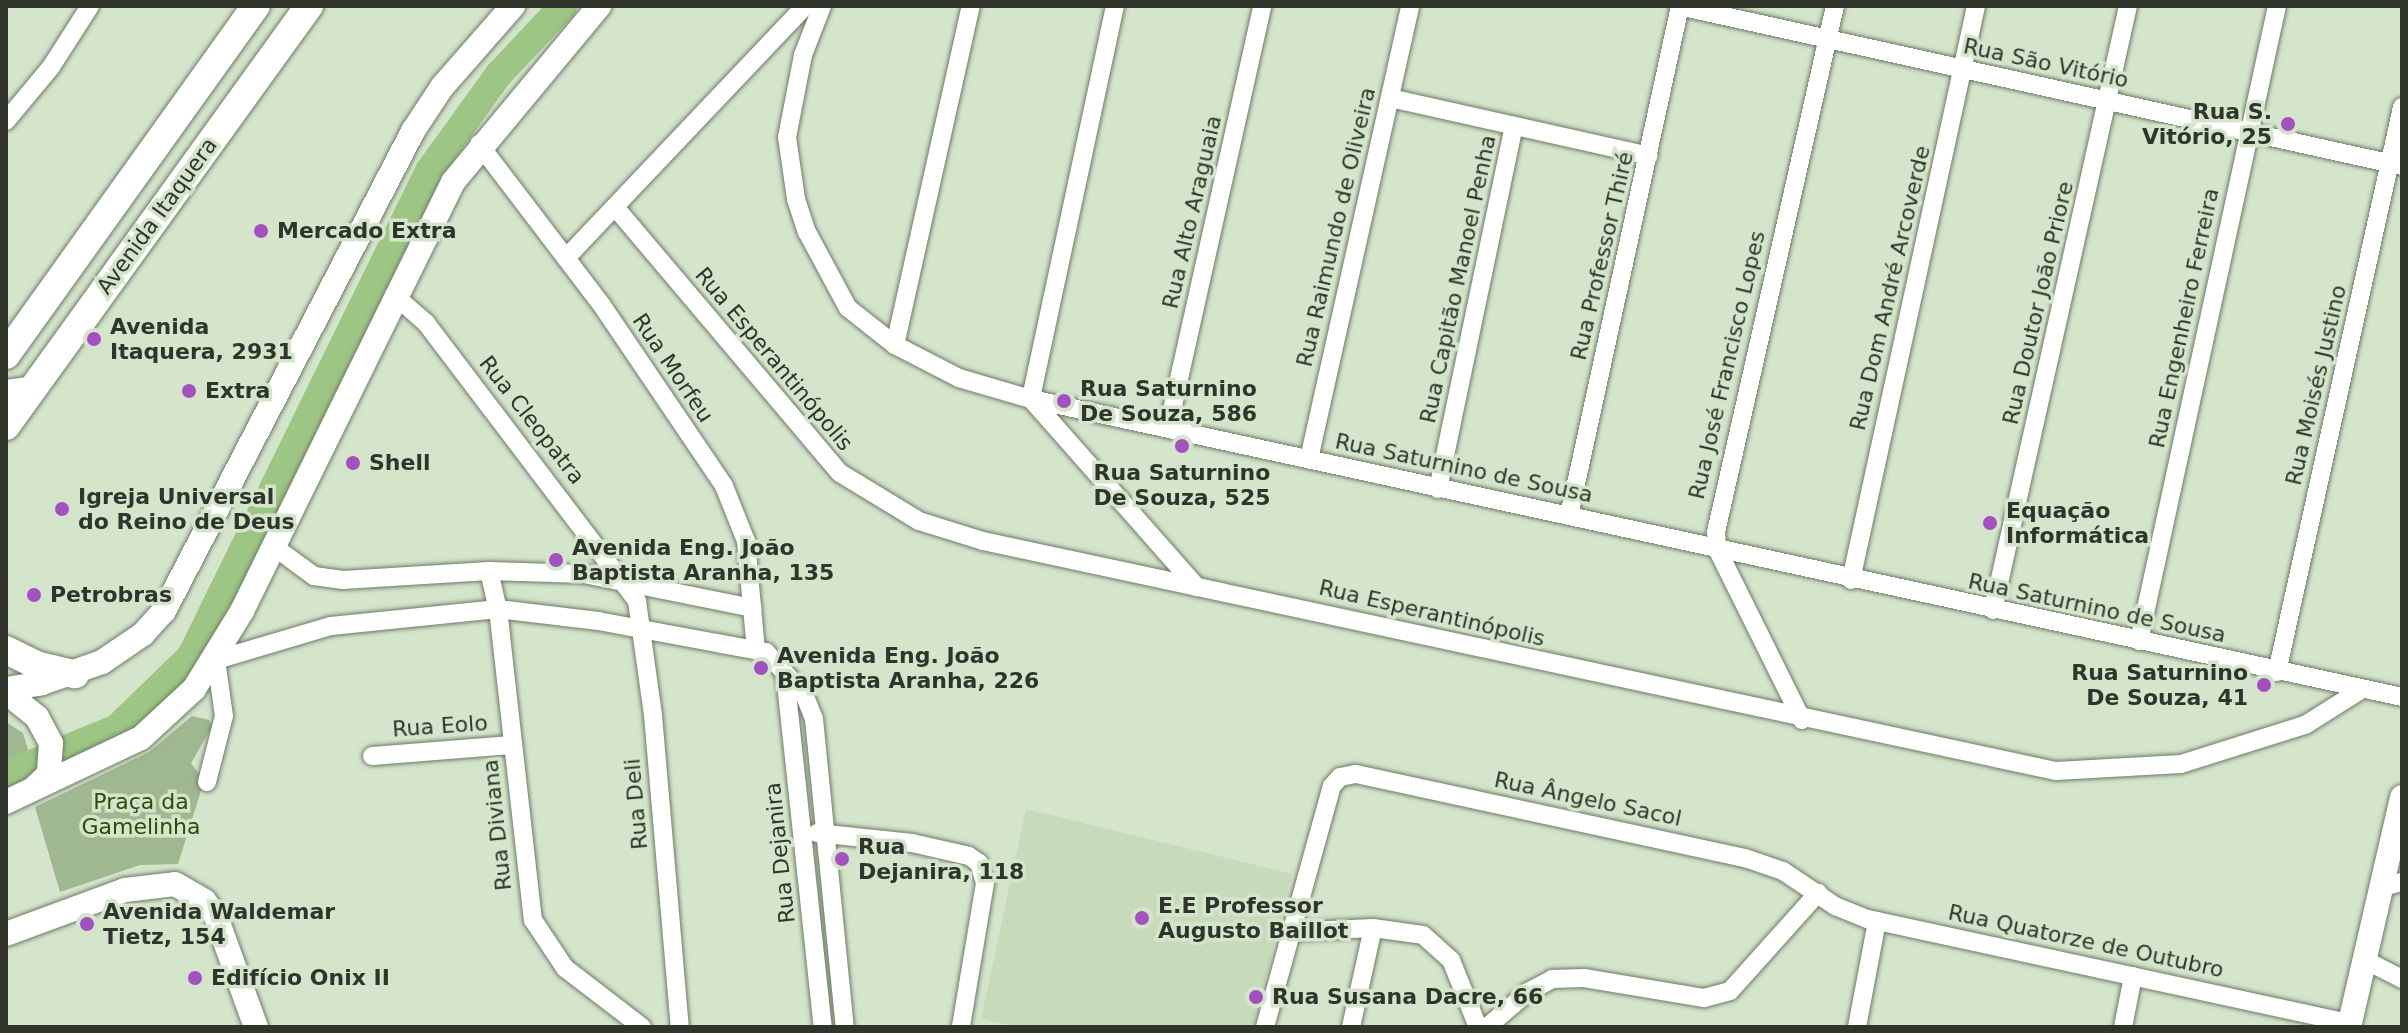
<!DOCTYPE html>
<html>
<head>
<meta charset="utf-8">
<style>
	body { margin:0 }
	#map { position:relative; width:2408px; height:1033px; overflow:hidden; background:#d5e5cc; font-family:"DejaVu Sans",sans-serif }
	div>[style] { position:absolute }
	.built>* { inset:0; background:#c7dbbb }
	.green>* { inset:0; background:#9fb891 }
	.river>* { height:28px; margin:-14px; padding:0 14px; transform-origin:14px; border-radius:14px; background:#9dc685 }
	.roads { filter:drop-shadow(0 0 2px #6d7b65) drop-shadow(0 0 2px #6d7b65) }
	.street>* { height:18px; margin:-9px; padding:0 9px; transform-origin:9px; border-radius:9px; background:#fff }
	.secondary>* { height:24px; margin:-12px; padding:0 12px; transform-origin:12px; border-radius:12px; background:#fff }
	.primary>* { height:28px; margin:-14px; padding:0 14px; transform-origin:14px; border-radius:14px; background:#fff }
	.dots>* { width:22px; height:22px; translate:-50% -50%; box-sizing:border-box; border:4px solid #d5e5cc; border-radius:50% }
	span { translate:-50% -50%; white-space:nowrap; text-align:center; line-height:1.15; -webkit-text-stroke:7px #d5e5cc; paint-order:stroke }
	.street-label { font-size:22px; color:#2f352b }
	.poi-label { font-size:22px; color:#2f352b; font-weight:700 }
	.right { translate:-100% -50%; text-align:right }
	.left { translate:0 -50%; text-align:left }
	.park-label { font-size:22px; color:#294e08 }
	.frame { position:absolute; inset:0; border:8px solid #2f352b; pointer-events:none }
</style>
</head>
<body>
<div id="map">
	<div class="built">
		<i style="clip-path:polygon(1026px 809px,1292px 874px,1253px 1027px,1016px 1027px,981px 1019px)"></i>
	</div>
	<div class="green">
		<i style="clip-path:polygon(192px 716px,209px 720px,212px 727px,191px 763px,204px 781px,178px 864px,140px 865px,60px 892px,35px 807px,149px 752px)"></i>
		<i style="clip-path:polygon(6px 722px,23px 733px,29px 753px,27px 765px,6px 774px)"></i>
	</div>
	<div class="river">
		<i style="left:61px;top:751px;width:61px;rotate:-22.3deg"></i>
		<i style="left:117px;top:728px;width:103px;rotate:-44.2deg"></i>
		<i style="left:191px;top:656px;width:540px;rotate:-63.86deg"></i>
		<i style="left:429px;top:171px;width:120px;rotate:-54.2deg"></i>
		<i style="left:499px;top:74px;width:93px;rotate:-46.7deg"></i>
		<i style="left:6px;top:775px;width:40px;rotate:-23.4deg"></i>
	</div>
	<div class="roads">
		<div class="street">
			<i style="left:822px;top:6px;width:53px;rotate:111.2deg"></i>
			<i style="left:803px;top:55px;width:84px;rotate:101deg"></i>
			<i style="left:787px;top:137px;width:63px;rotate:81.7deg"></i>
			<i style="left:796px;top:199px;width:35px;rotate:72deg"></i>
			<i style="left:807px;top:232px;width:86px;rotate:61.7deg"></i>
			<i style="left:848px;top:308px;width:60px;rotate:38.2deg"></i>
			<i style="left:895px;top:345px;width:72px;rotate:27.3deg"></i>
			<i style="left:959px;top:378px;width:75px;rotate:16.3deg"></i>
			<i style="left:1031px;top:399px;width:1403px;rotate:12.26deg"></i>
			<i style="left:1115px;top:6px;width:402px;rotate:102.1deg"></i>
			<i style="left:1031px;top:399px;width:251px;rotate:48.6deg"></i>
			<i style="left:1679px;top:6px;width:740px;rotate:12.48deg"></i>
			<i style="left:1390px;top:98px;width:265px;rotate:12.6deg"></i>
			<i style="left:6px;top:121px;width:70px;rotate:-50.2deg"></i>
			<i style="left:51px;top:67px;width:72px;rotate:-57.4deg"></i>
			<i style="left:479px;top:144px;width:201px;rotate:52.7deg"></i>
			<i style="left:601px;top:304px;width:220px;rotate:55.9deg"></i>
			<i style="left:724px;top:486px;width:59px;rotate:68.2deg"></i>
			<i style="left:746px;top:541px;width:109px;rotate:84.8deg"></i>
			<i style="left:615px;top:207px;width:348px;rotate:49.8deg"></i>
			<i style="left:840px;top:473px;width:92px;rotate:31.3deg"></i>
			<i style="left:919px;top:521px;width:67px;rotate:17.4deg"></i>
			<i style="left:983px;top:541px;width:1097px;rotate:12.1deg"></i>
			<i style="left:2056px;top:771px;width:125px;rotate:-3.2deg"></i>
			<i style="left:2181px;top:764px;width:130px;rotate:-17.5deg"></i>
			<i style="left:2305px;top:725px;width:64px;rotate:-32.2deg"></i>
			<i style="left:566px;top:258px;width:347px;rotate:-46.5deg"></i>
			<i style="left:394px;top:295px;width:43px;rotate:41.2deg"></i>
			<i style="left:426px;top:323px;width:349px;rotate:52.8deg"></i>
			<i style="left:637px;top:601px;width:115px;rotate:82deg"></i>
			<i style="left:653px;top:715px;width:313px;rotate:85.1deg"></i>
			<i style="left:895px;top:345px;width:347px;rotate:-77.4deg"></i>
			<i style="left:1168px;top:428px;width:432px;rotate:-77.4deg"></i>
			<i style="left:1309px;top:459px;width:464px;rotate:-77.4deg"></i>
			<i style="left:1438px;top:489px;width:371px;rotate:-78.2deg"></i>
			<i style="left:1569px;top:516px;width:522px;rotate:-77.72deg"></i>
			<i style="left:273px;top:546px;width:51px;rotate:36.2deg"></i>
			<i style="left:314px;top:576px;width:29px;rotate:8deg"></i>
			<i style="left:343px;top:580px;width:146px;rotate:-3.5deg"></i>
			<i style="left:489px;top:571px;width:95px;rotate:1.8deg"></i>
			<i style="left:584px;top:574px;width:172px;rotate:11.4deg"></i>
			<i style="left:489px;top:571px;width:39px;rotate:77deg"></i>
			<i style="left:498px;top:609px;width:313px;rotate:83.6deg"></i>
			<i style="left:533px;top:920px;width:58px;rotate:56.3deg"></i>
			<i style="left:565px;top:968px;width:97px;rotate:37.5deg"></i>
			<i style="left:1851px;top:580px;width:587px;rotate:-77.71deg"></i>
			<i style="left:1993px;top:610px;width:619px;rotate:-77.4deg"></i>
			<i style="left:2139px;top:641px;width:650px;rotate:-77.74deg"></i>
			<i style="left:2277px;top:672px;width:579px;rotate:-77.52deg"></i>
			<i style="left:785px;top:674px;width:355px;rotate:83.9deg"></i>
			<i style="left:1802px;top:720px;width:191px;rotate:-116.4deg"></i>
			<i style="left:1717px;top:549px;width:17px;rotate:-93deg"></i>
			<i style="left:1716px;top:532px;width:539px;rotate:-77.25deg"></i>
			<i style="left:372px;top:756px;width:140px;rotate:-4.5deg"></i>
			<i style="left:207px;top:782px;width:68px;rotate:-75.6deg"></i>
			<i style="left:224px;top:716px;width:57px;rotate:-98.1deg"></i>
			<i style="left:216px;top:660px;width:120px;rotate:-16.5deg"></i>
			<i style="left:331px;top:626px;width:168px;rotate:-5.8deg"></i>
			<i style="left:498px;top:609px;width:101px;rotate:6.8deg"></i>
			<i style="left:598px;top:621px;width:171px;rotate:10.5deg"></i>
			<i style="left:766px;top:652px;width:57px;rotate:47.9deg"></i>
			<i style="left:804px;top:694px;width:27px;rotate:68deg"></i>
			<i style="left:814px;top:719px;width:310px;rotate:84.3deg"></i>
			<i style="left:817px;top:833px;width:96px;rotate:6deg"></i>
			<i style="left:912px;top:843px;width:58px;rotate:12.8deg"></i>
			<i style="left:969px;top:856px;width:12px;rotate:35deg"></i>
			<i style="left:979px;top:863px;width:21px;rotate:73deg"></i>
			<i style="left:985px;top:883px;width:146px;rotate:99.5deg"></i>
			<i style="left:2379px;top:888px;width:24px;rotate:-15deg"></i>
			<i style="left:1289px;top:932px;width:84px;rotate:-2.7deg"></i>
			<i style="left:1373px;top:928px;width:50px;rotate:8deg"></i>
			<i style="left:1423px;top:935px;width:38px;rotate:42deg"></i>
			<i style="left:1451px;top:960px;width:72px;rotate:68.1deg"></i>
			<i style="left:2363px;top:959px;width:44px;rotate:27.1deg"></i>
			<i style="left:1265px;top:1027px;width:250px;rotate:-74.5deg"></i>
			<i style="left:1332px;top:786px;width:12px;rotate:-48deg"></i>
			<i style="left:1340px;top:777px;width:16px;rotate:-11deg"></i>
			<i style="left:1356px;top:774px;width:398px;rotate:12.2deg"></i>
			<i style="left:1745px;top:858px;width:40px;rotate:18.9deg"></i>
			<i style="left:1783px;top:871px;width:63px;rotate:33.9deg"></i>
			<i style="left:1835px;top:906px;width:35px;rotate:22deg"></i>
			<i style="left:1868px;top:919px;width:493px;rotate:12.2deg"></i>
			<i style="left:1351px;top:1027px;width:101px;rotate:-77.5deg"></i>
			<i style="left:1487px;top:1027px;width:54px;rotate:-40.5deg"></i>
			<i style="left:1528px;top:992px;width:27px;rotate:-28deg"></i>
			<i style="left:1552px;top:979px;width:32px;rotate:-2deg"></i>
			<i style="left:1584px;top:978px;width:122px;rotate:9.5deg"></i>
			<i style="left:1704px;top:998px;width:27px;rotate:-15deg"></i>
			<i style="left:1730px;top:991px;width:132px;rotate:-48.1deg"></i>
			<i style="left:1857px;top:1027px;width:108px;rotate:-79.3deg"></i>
			<i style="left:2123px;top:1027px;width:52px;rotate:-78.9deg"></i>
		</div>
		<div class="secondary">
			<i style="left:6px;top:392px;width:27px;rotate:-8deg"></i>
			<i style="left:6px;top:689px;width:36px;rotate:-9deg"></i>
			<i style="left:42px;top:683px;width:64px;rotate:-19.3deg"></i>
			<i style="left:102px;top:662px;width:50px;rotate:-34.3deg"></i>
			<i style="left:143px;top:634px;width:31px;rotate:-48deg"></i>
			<i style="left:164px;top:611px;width:541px;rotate:-62.58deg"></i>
			<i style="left:413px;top:131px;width:53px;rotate:-56.6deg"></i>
			<i style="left:442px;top:87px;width:108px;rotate:-48.8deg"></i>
			<i style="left:6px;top:692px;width:40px;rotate:39deg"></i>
			<i style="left:37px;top:717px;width:30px;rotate:62deg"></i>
			<i style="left:51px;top:743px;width:31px;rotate:94deg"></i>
			<i style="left:49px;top:774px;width:19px;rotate:137deg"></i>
			<i style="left:6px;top:802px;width:149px;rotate:-25.4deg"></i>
			<i style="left:141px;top:738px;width:72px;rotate:-42.8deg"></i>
			<i style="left:194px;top:689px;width:92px;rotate:-58.4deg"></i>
			<i style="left:242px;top:611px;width:478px;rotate:-63.8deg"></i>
			<i style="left:453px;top:182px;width:229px;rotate:-50.3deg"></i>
			<i style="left:6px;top:934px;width:127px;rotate:-20.3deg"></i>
			<i style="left:125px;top:890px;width:50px;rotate:-6.8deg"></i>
			<i style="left:175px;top:884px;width:34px;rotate:30deg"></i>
			<i style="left:204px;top:901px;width:17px;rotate:50deg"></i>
			<i style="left:215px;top:914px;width:120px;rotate:70.1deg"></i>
			<i style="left:2349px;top:1027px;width:236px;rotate:-77deg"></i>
		</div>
		<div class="primary">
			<i style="left:6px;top:355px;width:429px;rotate:-54.4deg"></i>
			<i style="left:6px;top:426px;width:518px;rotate:-54.19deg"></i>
			<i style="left:6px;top:650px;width:37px;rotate:26deg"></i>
			<i style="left:39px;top:666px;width:37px;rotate:13deg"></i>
		</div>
	</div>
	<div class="dots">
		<i style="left:2288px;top:124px;background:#a351c1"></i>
		<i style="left:261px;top:231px;background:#a351c1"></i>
		<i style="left:94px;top:339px;background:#a351c1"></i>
		<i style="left:189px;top:391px;background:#a351c1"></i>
		<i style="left:1064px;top:401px;background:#a351c1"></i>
		<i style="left:1182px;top:446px;background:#a351c1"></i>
		<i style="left:353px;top:463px;background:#a351c1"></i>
		<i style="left:62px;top:509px;background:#a351c1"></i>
		<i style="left:1990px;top:523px;background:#a351c1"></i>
		<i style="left:556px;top:560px;background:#a351c1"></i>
		<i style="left:34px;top:595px;background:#a351c1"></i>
		<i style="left:761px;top:668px;background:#a351c1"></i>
		<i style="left:2264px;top:685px;background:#a351c1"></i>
		<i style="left:842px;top:859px;background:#a351c1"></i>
		<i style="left:1142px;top:918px;background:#a351c1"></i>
		<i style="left:87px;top:924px;background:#a351c1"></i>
		<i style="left:195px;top:978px;background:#a351c1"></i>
		<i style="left:1256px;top:997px;background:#a351c1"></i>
	</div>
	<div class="street-label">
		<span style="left:2046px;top:63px;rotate:12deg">Rua São Vitório</span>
		<span style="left:1192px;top:212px;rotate:-77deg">Rua Alto Araguaia</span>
		<span style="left:157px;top:216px;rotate:-54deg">Avenida Itaquera</span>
		<span style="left:1336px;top:227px;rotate:-77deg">Rua Raimundo de Oliveira</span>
		<span style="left:1602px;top:256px;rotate:-77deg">Rua Professor Thiré</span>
		<span style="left:1458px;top:279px;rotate:-78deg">Rua Capitão Manoel Penha</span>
		<span style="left:1890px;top:288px;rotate:-77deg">Rua Dom André Arcoverde</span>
		<span style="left:2038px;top:303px;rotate:-77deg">Rua Doutor João Priore</span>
		<span style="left:2184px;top:318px;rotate:-78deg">Rua Engenheiro Ferreira</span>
		<span style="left:774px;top:359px;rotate:50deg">Rua Esperantinópolis</span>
		<span style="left:1727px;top:365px;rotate:-77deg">Rua José Francisco Lopes</span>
		<span style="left:673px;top:368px;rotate:56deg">Rua Morfeu</span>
		<span style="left:2316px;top:385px;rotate:-77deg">Rua Moisés Justino</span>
		<span style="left:532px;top:420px;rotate:52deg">Rua Cleopatra</span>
		<span style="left:1464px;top:468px;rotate:12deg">Rua Saturnino de Sousa</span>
		<span style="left:2097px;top:608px;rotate:12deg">Rua Saturnino de Sousa</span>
		<span style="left:1432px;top:613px;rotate:13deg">Rua Esperantinópolis</span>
		<span style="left:440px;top:726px;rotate:-4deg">Rua Eolo</span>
		<span style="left:1588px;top:799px;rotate:12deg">Rua Ângelo Sacol</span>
		<span style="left:636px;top:804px;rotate:-95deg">Rua Deli</span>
		<span style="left:497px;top:825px;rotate:-96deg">Rua Diviana</span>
		<span style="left:780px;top:853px;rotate:-96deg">Rua Dejanira</span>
		<span style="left:2086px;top:941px;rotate:12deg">Rua Quatorze de Outubro</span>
	</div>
	<div class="poi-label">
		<span class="right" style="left:2272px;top:124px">Rua S.<br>Vitório, 25</span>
		<span class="left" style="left:277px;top:231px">Mercado Extra</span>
		<span class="left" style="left:110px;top:339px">Avenida<br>Itaquera, 2931</span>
		<span class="left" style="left:1080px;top:401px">Rua Saturnino<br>De Souza, 586</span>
		<span class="left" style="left:205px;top:391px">Extra</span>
		<span class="left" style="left:369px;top:463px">Shell</span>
		<span style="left:1182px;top:485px">Rua Saturnino<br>De Souza, 525</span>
		<span class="left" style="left:78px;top:509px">Igreja Universal<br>do Reino de Deus</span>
		<span class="left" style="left:2006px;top:523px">Equação<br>Informática</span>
		<span class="left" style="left:572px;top:560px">Avenida Eng. João<br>Baptista Aranha, 135</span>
		<span class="left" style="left:50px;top:595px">Petrobras</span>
		<span class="left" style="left:777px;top:668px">Avenida Eng. João<br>Baptista Aranha, 226</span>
		<span class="right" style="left:2248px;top:685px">Rua Saturnino<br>De Souza, 41</span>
		<span class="left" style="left:858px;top:859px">Rua<br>Dejanira, 118</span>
		<span class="left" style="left:1158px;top:918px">E.E Professor<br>Augusto Baillot</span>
		<span class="left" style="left:103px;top:924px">Avenida Waldemar<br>Tietz, 154</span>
		<span class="left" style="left:211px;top:978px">Edifício Onix II</span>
		<span class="left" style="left:1272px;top:997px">Rua Susana Dacre, 66</span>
	</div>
	<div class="park-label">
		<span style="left:141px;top:814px">Praça da<br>Gamelinha</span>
	</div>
	<div class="frame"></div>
</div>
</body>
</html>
